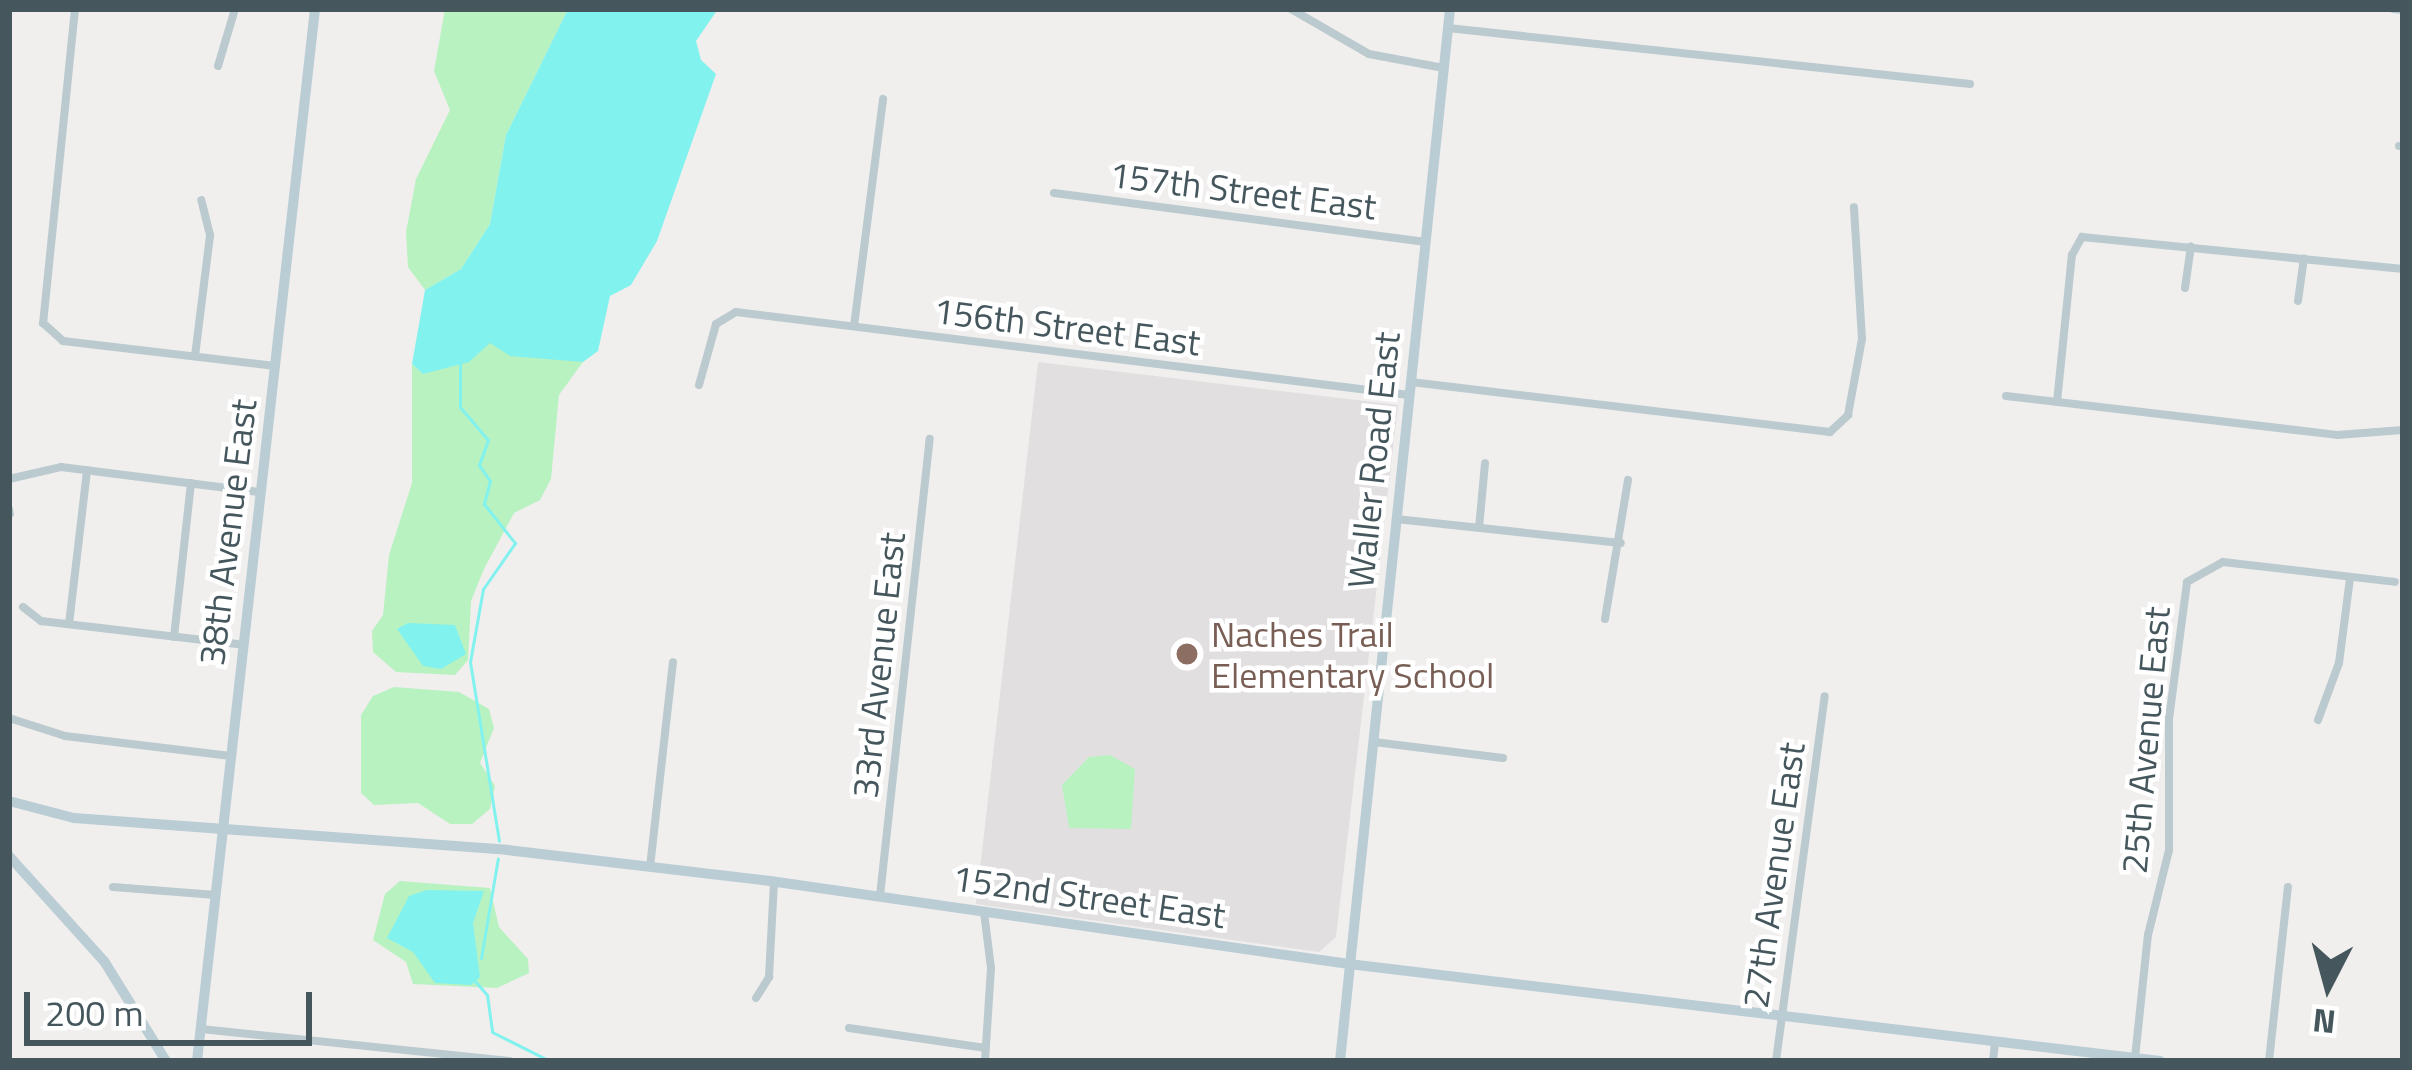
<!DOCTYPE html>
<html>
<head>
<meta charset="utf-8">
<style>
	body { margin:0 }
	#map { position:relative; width:2412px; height:1070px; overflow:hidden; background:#f1eeee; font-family:"Titillium Web",sans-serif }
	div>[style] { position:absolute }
	.education>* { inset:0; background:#e2dfe1 }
	.green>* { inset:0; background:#b8f2c1 }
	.water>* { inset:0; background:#82f2ee }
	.stream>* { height:3px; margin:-1.5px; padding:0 1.5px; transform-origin:1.5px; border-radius:1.5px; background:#82f2ee }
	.street>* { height:8px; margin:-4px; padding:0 4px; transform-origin:4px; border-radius:4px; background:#bbcace }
	.secondary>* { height:10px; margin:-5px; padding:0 5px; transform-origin:5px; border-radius:5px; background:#bacdd4 }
	.dots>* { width:33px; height:33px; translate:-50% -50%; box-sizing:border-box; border:6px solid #fff; border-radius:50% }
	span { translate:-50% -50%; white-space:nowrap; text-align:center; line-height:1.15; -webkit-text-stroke:9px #fff; paint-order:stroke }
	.street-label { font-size:36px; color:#45575d }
	.education-label { font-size:36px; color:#785e54 }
	.left { translate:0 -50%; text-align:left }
	.frame { position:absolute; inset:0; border:12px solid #45575d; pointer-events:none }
	.north { position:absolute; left:2268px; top:926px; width:120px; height:120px; -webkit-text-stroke:9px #fff; paint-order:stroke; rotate:186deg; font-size:33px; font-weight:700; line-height:48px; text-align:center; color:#45575d }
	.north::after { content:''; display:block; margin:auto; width:42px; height:54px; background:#45575d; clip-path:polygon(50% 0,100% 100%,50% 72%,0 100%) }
	.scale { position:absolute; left:24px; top:992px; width:288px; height:54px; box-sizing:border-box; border:6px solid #45575d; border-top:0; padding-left:15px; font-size:36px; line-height:42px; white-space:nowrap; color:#45575d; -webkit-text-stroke:9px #fff; paint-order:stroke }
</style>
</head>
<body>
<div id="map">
	<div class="education">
		<i style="clip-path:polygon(1038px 362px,1398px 405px,1336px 937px,1319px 952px,976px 904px)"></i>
	</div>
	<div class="green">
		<i style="clip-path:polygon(445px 9px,568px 9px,506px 135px,490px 224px,461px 269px,425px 290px,408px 267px,406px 232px,416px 179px,450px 110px,434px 71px)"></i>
		<i style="clip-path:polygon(490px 342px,583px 362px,559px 395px,551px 479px,540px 500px,514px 513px,484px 569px,471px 601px,468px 660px,455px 675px,396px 672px,373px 652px,372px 631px,383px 615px,389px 555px,412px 483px,412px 364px,423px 374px)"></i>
		<i style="clip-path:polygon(394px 687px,459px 692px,489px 709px,494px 728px,480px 763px,495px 786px,490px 809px,472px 824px,450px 824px,418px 803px,374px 805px,361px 793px,361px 715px,373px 696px)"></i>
		<i style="clip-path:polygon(1110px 755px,1135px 769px,1131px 829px,1069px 828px,1062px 785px,1089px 757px)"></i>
		<i style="clip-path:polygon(400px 881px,490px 888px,499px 927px,528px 959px,529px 973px,497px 988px,413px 984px,406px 962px,373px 940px,385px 894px)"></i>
	</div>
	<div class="water">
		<i style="clip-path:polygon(568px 9px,718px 9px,696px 41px,701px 60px,716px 74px,657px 241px,631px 285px,610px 296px,598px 351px,583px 362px,510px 356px,490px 343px,469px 362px,423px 374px,412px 364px,425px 290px,461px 269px,490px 224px,506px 135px)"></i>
		<i style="clip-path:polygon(408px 623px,455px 625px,466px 654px,441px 669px,423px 666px,397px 629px)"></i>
		<i style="clip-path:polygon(427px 890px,484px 891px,473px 923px,480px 977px,471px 985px,435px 983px,413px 952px,387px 938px,409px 896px)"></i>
	</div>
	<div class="stream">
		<i style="left:460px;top:362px;width:45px;rotate:90deg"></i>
		<i style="left:460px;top:407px;width:43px;rotate:49.7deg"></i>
		<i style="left:488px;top:440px;width:27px;rotate:110deg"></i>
		<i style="left:479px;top:465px;width:19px;rotate:55deg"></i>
		<i style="left:490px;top:481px;width:24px;rotate:105deg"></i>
		<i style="left:484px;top:504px;width:50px;rotate:51.5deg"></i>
		<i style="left:515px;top:543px;width:56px;rotate:124.8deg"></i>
		<i style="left:483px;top:589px;width:74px;rotate:100.1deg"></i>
		<i style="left:470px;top:662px;width:181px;rotate:80.8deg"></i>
		<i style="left:481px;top:958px;width:101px;rotate:-80.4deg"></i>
		<i style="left:474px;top:980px;width:20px;rotate:49deg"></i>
		<i style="left:487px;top:995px;width:37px;rotate:82deg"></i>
		<i style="left:492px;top:1032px;width:65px;rotate:26.6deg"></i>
	</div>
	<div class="street">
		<i style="left:75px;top:9px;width:316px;rotate:95.8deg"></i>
		<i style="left:43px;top:323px;width:27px;rotate:42deg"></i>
		<i style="left:63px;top:341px;width:214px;rotate:6.7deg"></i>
		<i style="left:1291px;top:9px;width:90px;rotate:30deg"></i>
		<i style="left:1369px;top:54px;width:76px;rotate:10.6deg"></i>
		<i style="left:2393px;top:9px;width:10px;rotate:6deg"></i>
		<i style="left:1448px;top:28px;width:525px;rotate:6.12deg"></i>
		<i style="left:218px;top:66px;width:59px;rotate:-73.4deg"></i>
		<i style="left:2399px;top:146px;width:4px"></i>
		<i style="left:1054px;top:193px;width:375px;rotate:7.5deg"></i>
		<i style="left:2185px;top:288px;width:42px;rotate:-81.9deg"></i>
		<i style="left:2298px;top:301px;width:43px;rotate:-82.1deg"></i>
		<i style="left:854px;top:326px;width:229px;rotate:-82.7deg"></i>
		<i style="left:195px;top:356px;width:122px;rotate:-82.9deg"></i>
		<i style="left:210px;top:235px;width:36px;rotate:-104deg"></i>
		<i style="left:1411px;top:382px;width:422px;rotate:6.8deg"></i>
		<i style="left:1830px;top:432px;width:25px;rotate:-43deg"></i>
		<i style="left:1848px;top:415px;width:77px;rotate:-79.6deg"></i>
		<i style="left:1862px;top:339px;width:132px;rotate:-93.5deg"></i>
		<i style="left:699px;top:385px;width:63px;rotate:-74.4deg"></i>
		<i style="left:716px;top:324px;width:23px;rotate:-31deg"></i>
		<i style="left:736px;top:312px;width:678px;rotate:7.03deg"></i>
		<i style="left:2006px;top:396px;width:333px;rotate:6.7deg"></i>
		<i style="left:2337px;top:435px;width:66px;rotate:-4.3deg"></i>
		<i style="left:2057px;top:402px;width:148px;rotate:-84.2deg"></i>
		<i style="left:2072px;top:255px;width:21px;rotate:-61deg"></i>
		<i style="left:2082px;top:237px;width:323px;rotate:5.7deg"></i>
		<i style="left:9px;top:479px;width:53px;rotate:-13deg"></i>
		<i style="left:61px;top:467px;width:201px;rotate:7.2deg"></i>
		<i style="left:9px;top:509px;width:5px;rotate:79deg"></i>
		<i style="left:1396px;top:519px;width:226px;rotate:6.1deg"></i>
		<i style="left:1479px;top:528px;width:65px;rotate:-84.7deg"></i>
		<i style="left:23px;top:607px;width:23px;rotate:38deg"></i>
		<i style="left:41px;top:621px;width:204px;rotate:6.7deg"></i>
		<i style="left:1605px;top:619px;width:141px;rotate:-80.6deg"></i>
		<i style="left:69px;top:624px;width:155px;rotate:-83.3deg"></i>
		<i style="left:174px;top:637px;width:155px;rotate:-83.7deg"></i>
		<i style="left:9px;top:718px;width:59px;rotate:17.8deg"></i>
		<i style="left:65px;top:736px;width:167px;rotate:6.9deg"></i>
		<i style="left:2318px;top:720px;width:61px;rotate:-69.8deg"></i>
		<i style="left:2339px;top:663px;width:86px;rotate:-82.6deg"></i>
		<i style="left:1374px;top:742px;width:130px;rotate:7.1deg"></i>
		<i style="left:650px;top:867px;width:206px;rotate:-83.6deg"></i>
		<i style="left:113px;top:887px;width:103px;rotate:4.4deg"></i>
		<i style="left:880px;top:896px;width:460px;rotate:-83.8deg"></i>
		<i style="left:984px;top:912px;width:56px;rotate:82.9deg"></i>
		<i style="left:991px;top:968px;width:93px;rotate:93.7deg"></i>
		<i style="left:756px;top:998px;width:25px;rotate:-58deg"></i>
		<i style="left:769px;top:977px;width:95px;rotate:-87deg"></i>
		<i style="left:849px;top:1028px;width:138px;rotate:8.3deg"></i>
		<i style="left:201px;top:1029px;width:310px;rotate:5.9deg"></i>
		<i style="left:2135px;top:1058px;width:124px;rotate:-84deg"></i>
		<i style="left:2148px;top:935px;width:88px;rotate:-76.1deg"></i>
		<i style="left:2169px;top:850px;width:131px;rotate:-90deg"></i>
		<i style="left:2169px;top:719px;width:138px;rotate:-82.5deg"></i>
		<i style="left:2187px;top:582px;width:41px;rotate:-29.1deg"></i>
		<i style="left:2223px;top:562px;width:173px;rotate:6.6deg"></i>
		<i style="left:1776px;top:1061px;width:368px;rotate:-82.4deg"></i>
		<i style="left:1993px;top:1061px;width:20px;rotate:-84deg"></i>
		<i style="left:2269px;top:1061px;width:175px;rotate:-83.8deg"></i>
	</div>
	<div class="secondary">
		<i style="left:9px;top:801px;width:67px;rotate:14.7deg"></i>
		<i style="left:74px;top:818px;width:434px;rotate:4.2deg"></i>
		<i style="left:507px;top:850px;width:265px;rotate:6.7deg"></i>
		<i style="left:770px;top:881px;width:585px;rotate:8.16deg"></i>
		<i style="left:1349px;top:964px;width:817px;rotate:6.82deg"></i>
		<i style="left:9px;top:856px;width:142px;rotate:47.9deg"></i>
		<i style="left:104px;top:961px;width:118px;rotate:58.2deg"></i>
		<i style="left:197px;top:1061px;width:1059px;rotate:-83.6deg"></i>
		<i style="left:1340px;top:1061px;width:1058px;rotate:-84.03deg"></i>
	</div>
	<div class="dots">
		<i style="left:1187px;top:654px;background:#8d6e63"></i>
	</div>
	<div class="street-label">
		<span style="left:1243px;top:190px;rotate:7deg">157th Street East</span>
		<span style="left:1067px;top:326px;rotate:7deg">156th Street East</span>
		<span style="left:1373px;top:460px;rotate:-84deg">Waller Road East</span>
		<span style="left:227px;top:532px;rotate:-83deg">38th Avenue East</span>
		<span style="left:878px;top:665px;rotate:-84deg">33rd Avenue East</span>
		<span style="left:2145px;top:740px;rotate:-85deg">25th Avenue East</span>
		<span style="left:1773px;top:875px;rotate:-82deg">27th Avenue East</span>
		<span style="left:1089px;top:896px;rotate:8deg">152nd Street East</span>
	</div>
	<div class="education-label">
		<span class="left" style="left:1211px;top:654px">Naches Trail<br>Elementary School</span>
	</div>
	<div class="frame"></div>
	<div class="north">N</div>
	<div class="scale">200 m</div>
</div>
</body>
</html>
